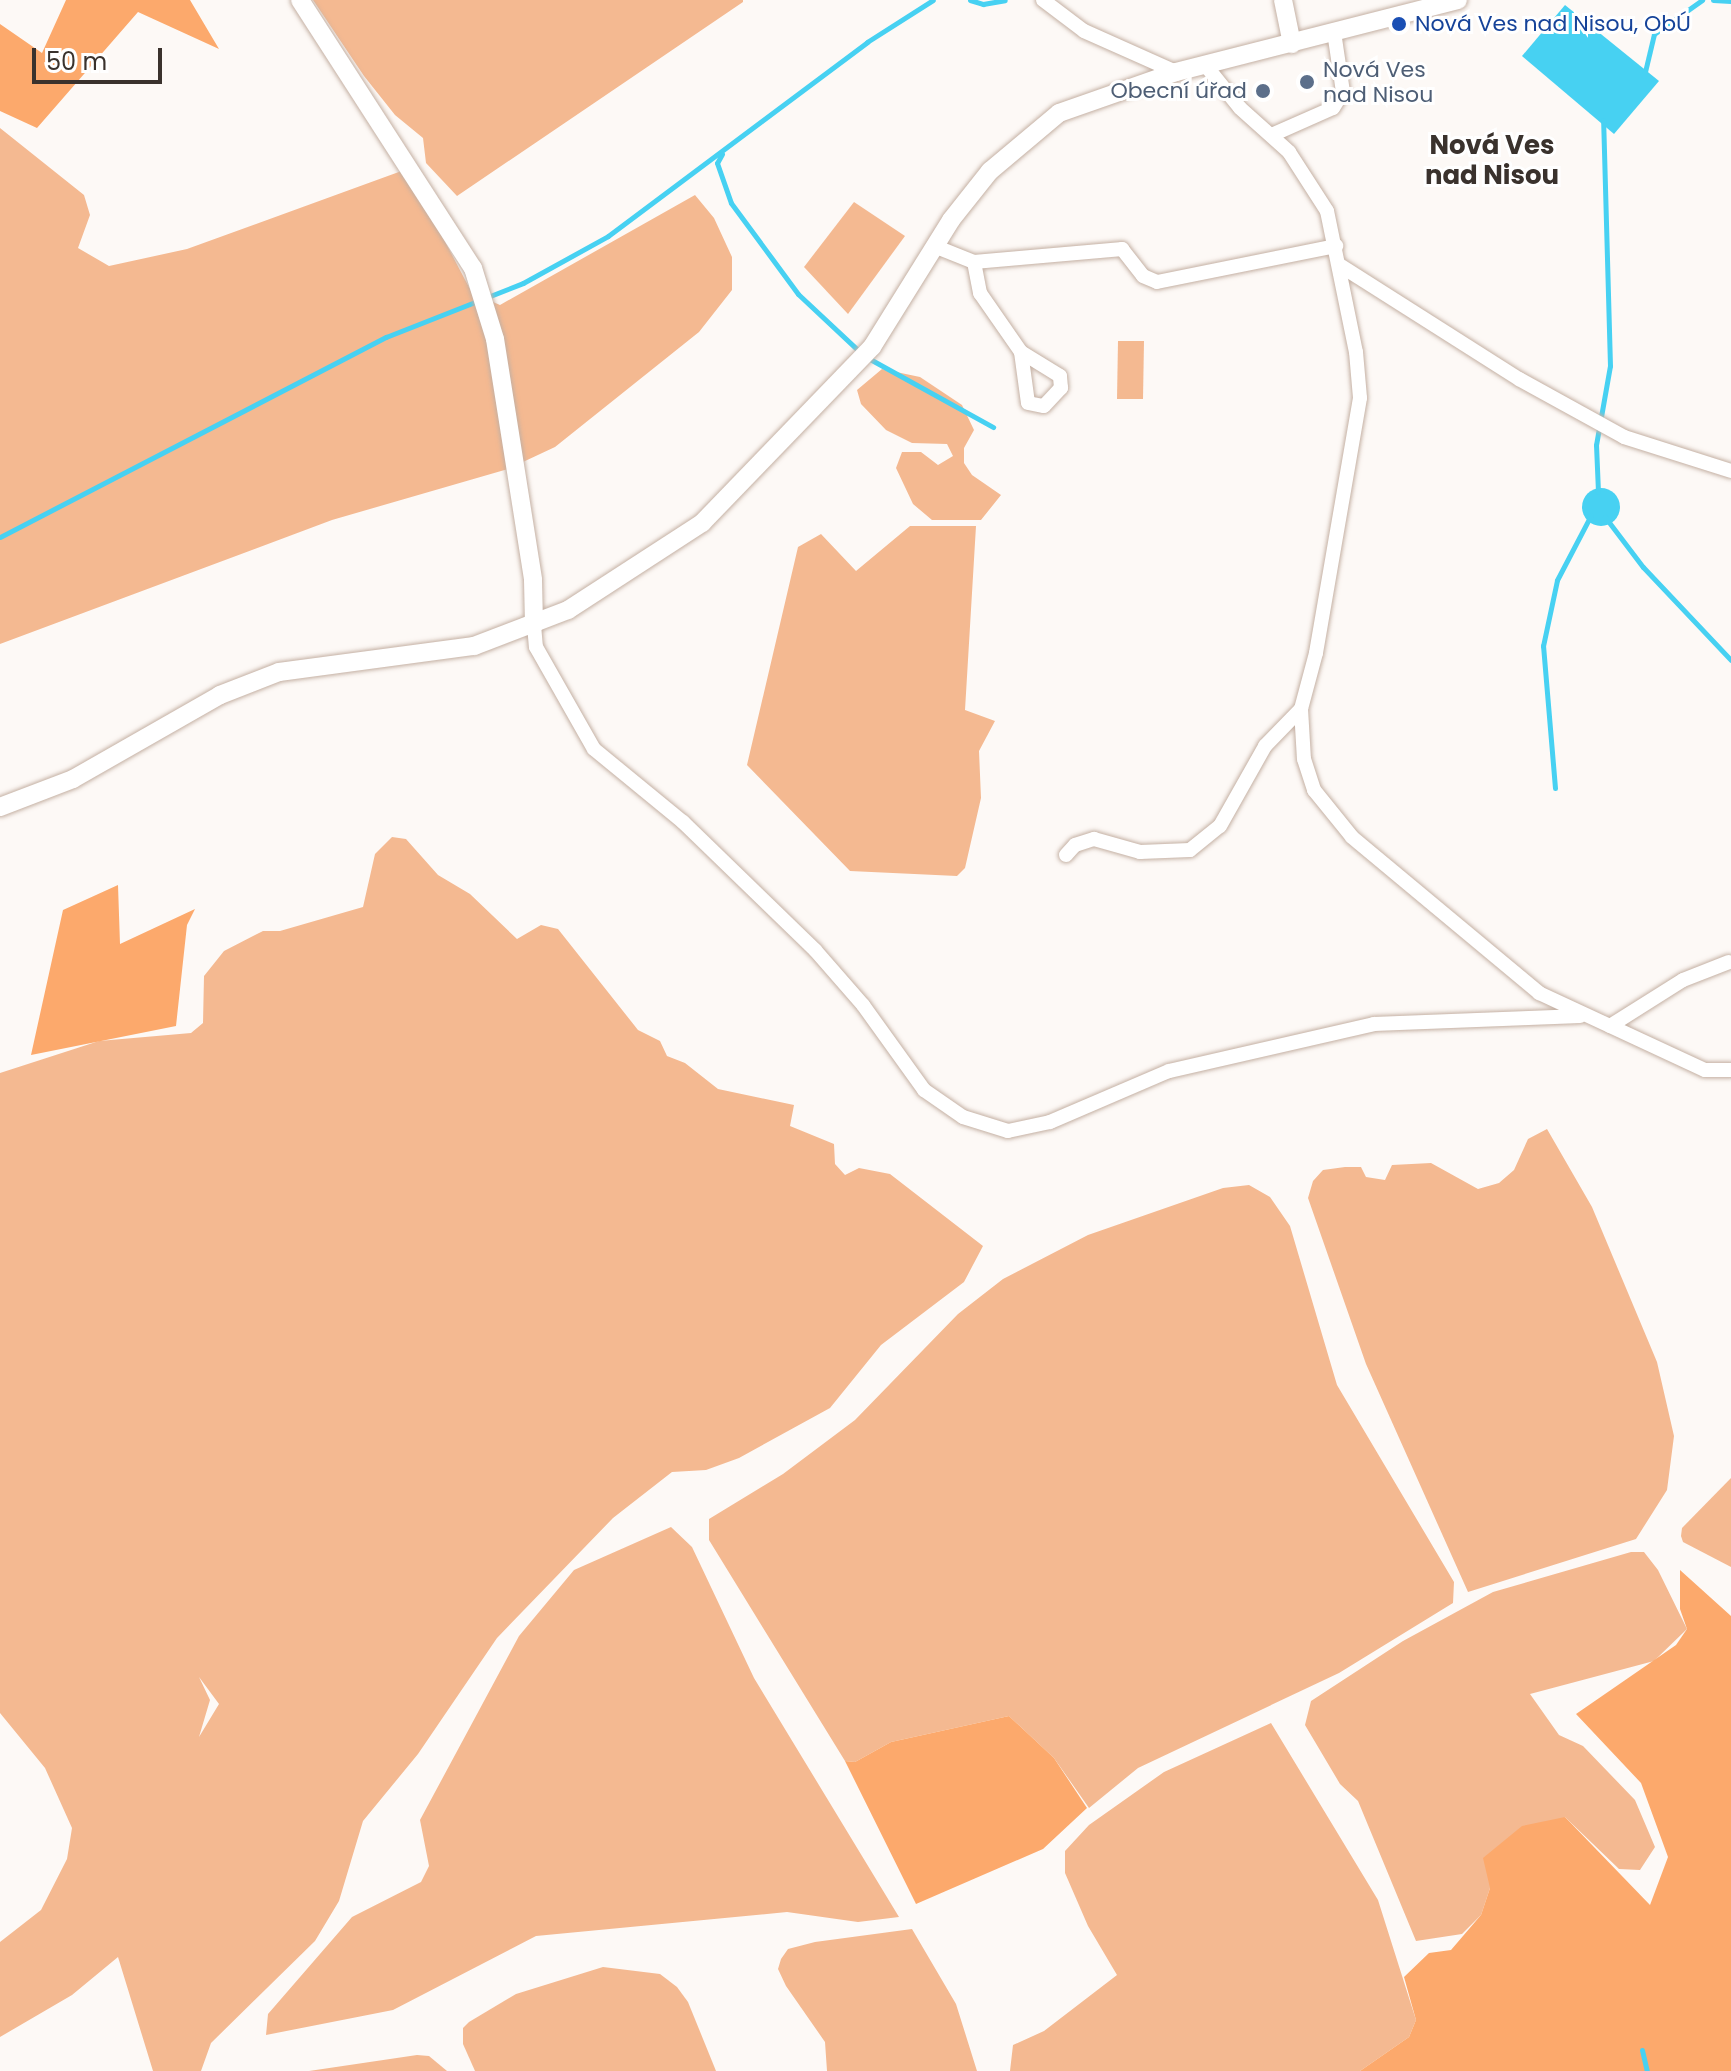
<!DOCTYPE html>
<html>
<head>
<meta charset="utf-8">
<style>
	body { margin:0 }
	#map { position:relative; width:1731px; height:2071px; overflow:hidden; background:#fdf9f6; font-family:Poppins,sans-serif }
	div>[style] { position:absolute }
	.green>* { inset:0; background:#f4b991 }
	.forest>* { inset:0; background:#fca96c }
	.water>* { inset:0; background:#47d1f2 }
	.round { border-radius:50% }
	.stream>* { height:5px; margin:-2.5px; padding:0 2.5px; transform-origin:2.5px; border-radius:2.5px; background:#47d1f2 }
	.roads { filter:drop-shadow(0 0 2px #c4b0a3) drop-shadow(0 0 2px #c4b0a3) }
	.minor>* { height:14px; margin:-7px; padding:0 7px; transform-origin:7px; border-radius:7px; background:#fff }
	.tertiary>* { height:18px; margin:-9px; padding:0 9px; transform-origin:9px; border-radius:9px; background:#fff }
	.dots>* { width:22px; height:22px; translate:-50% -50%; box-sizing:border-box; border:4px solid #fff; border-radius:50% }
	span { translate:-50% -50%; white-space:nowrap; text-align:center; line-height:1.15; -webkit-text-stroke:6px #fff; paint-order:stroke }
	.transit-label { font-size:22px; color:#164399 }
	.left { translate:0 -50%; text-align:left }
	.service-label { font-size:22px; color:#4e5e75 }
	.right { translate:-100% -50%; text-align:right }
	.quarter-label { font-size:26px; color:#3a322d; font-weight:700 }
	.scale { position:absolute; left:32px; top:48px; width:130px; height:36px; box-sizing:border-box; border:4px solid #3a322d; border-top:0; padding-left:10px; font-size:24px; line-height:28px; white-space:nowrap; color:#3a322d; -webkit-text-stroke:6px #fff; paint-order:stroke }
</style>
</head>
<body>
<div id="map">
	<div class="green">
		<i style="clip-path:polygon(313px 0,743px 0,743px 2px,457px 196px,426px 163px,423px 138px,395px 115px,364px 76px)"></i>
		<i style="clip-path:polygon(0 128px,84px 195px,90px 215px,78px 248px,109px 266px,187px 249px,407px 169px,472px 293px,500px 305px,695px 195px,714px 218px,732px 257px,732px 290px,699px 332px,555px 447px,508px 469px,332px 520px,0 644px)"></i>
		<i style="clip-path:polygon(854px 202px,905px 236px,848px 314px,804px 267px)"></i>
		<i style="clip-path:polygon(1118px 341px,1144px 341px,1143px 399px,1117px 399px)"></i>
		<i style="clip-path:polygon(882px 369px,920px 377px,962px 405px,974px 430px,964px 448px,964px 463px,972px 475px,1001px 495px,981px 520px,932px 520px,913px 504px,896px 468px,902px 452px,921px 452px,938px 465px,953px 456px,947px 444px,912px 443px,886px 430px,861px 404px,857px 390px)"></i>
		<i style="clip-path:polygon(910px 526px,976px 526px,965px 710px,995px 721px,979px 751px,981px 798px,965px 868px,957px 876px,850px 871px,747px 765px,798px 547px,821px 534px,856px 571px)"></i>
		<i style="clip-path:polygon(evenodd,392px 837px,406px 839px,438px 875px,470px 894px,517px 939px,541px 925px,558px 929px,638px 1030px,660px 1041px,667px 1056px,685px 1063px,718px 1089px,794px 1105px,790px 1126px,834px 1144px,835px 1164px,845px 1175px,859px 1168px,890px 1174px,983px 1246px,964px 1282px,881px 1345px,830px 1408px,739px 1458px,706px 1470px,672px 1472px,613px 1518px,497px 1638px,418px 1754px,363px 1821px,339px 1901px,315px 1941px,211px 2043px,201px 2071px,153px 2071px,118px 1957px,72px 1995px,0 2037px,0 1942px,41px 1910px,67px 1859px,72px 1828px,45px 1768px,0 1713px,0 1073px,99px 1041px,191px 1033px,203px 1023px,204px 976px,224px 951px,263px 931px,280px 931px,363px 907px,375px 854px,392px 837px,199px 1677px,219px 1704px,199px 1737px,210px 1700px,199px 1677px)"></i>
		<i style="clip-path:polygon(1547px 1129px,1592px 1207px,1657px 1362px,1674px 1436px,1667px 1490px,1636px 1539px,1468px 1592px,1366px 1364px,1308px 1198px,1313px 1181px,1323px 1170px,1345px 1167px,1361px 1167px,1366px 1177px,1385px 1180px,1392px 1165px,1431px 1163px,1478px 1189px,1499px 1183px,1514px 1170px,1528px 1139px)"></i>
		<i style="clip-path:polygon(1249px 1185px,1270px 1197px,1290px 1226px,1337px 1385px,1454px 1582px,1453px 1603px,1339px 1673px,1138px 1768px,1089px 1808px,1054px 1758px,1009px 1716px,891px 1742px,855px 1762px,845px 1761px,709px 1540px,709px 1519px,783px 1474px,855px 1420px,958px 1314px,1003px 1279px,1088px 1235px,1223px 1188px)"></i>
		<i style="clip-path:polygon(1731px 1478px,1731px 1567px,1683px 1542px,1681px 1536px,1682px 1528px)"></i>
		<i style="clip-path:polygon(671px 1527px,692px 1547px,754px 1678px,899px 1917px,858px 1922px,787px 1912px,536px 1936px,393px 2010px,266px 2035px,268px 2014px,352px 1917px,421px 1882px,429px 1866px,420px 1820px,519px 1636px,574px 1570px)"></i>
		<i style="clip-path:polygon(1631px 1552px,1644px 1552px,1658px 1570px,1687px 1629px,1654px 1661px,1530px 1694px,1559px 1735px,1583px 1746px,1635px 1800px,1655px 1847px,1640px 1870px,1619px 1869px,1565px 1817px,1490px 1888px,1481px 1915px,1462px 1934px,1416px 1941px,1358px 1801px,1340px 1784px,1305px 1725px,1311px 1701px,1403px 1641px,1493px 1592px)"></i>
		<i style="clip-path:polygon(1271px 1723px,1378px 1900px,1416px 2020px,1409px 2037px,1360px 2071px,1010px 2071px,1013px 2045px,1044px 2031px,1117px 1975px,1088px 1926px,1065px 1873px,1065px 1851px,1089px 1825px,1164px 1772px)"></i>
		<i style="clip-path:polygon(912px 1929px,956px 2004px,977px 2071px,827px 2071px,825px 2042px,786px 1986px,778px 1969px,781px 1959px,788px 1949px,815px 1942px)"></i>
		<i style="clip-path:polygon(603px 1967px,660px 1974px,677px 1987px,688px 2002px,716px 2071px,475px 2071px,463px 2044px,463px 2028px,469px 2022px,516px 1994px)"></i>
		<i style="clip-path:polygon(417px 2055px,429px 2056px,447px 2071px,309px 2071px)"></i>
	</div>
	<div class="forest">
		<i style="clip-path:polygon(66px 0,190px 0,219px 49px,138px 12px,37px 128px,0 111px,0 24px,42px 53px)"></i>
		<i style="clip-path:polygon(118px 885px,120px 944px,195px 909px,187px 925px,176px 1026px,31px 1055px,63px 910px)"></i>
		<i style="clip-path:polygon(1680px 1570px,1731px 1616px,1731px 2071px,1360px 2071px,1409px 2037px,1416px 2020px,1404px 1977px,1429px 1953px,1451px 1950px,1481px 1915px,1490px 1888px,1483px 1858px,1522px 1826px,1565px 1817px,1650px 1905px,1668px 1857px,1641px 1783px,1576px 1714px,1676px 1645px,1687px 1629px,1680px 1609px)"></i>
		<i style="clip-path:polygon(1009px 1716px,1054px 1758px,1087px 1808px,1043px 1849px,916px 1904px,845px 1761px,855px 1762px,891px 1742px)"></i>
	</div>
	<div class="water">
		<i style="clip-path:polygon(1565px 5px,1659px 81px,1614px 134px,1522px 56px)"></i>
		<i class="round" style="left:1582px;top:488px;width:38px;height:38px"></i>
	</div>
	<div class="stream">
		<i style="left:970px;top:0;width:14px;rotate:17deg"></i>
		<i style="left:983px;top:4px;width:22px;rotate:-10deg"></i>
		<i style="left:1713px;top:0;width:18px;rotate:3deg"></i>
		<i style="left:1644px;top:76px;width:43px;rotate:-76.6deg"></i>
		<i style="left:1654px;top:34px;width:59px;rotate:-35.3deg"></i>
		<i style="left:722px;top:154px;width:10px;rotate:119deg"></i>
		<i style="left:717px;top:163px;width:42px;rotate:70.7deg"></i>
		<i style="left:731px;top:203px;width:113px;rotate:53.6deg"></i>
		<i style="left:798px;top:294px;width:85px;rotate:43.1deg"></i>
		<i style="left:868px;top:358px;width:143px;rotate:28.9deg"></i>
		<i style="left:1598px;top:492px;width:47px;rotate:-92.4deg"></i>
		<i style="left:1596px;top:445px;width:80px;rotate:-80deg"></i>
		<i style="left:1610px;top:366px;width:246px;rotate:-91.6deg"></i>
		<i style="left:1605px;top:517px;width:63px;rotate:52.8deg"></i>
		<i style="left:1643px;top:567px;width:128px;rotate:46.6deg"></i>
		<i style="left:0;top:537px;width:435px;rotate:-27.4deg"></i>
		<i style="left:386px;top:337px;width:147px;rotate:-21.5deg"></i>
		<i style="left:523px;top:283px;width:97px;rotate:-28.9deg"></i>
		<i style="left:608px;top:236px;width:324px;rotate:-36.8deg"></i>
		<i style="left:867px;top:42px;width:78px;rotate:-32.5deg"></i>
		<i style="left:1555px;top:788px;width:143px;rotate:-94.8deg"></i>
		<i style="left:1543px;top:646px;width:67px;rotate:-78deg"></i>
		<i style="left:1557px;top:580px;width:73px;rotate:-62.4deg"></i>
		<i style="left:1642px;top:2050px;width:22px;rotate:77deg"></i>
	</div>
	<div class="roads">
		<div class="minor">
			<i style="left:1043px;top:0;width:51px;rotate:37.1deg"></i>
			<i style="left:1084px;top:31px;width:101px;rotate:24deg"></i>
			<i style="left:1206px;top:66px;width:54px;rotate:51deg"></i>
			<i style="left:1240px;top:108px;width:66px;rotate:41.9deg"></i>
			<i style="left:1289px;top:152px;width:70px;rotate:57.2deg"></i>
			<i style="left:1327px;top:211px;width:144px;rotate:78.4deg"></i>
			<i style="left:1356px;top:352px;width:46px;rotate:85deg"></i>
			<i style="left:1360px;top:398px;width:259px;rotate:99.8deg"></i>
			<i style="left:1316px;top:653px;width:58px;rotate:105deg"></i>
			<i style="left:1301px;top:709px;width:50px;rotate:86.6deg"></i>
			<i style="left:1304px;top:759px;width:33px;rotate:72deg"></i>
			<i style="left:1314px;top:790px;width:60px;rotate:51deg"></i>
			<i style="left:1352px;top:837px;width:244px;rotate:39.8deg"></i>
			<i style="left:1539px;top:993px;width:183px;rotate:24.9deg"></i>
			<i style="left:1705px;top:1070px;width:26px"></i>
			<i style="left:1274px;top:134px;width:64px;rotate:-23.8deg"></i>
			<i style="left:1333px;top:108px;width:19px;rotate:-58deg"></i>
			<i style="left:1343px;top:92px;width:61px;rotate:-98.5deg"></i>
			<i style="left:934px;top:246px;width:43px;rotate:21.8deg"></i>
			<i style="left:974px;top:262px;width:149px;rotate:-5deg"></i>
			<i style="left:1122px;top:249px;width:34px;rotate:52deg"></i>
			<i style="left:1143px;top:276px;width:15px;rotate:23deg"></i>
			<i style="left:1157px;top:282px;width:183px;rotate:-11.4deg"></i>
			<i style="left:974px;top:262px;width:32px;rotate:79deg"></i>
			<i style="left:980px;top:293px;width:72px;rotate:55.2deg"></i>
			<i style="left:1021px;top:352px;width:51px;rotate:82.2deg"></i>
			<i style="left:1028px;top:403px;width:16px;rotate:11deg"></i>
			<i style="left:1044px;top:406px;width:25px;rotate:-47deg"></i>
			<i style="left:1061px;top:388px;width:12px;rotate:-95deg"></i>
			<i style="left:1060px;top:376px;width:46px;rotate:-148.4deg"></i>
			<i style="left:1341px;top:266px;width:211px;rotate:32.4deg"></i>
			<i style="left:1519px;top:379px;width:120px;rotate:28.9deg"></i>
			<i style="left:1624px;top:437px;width:112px;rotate:17.6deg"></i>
			<i style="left:534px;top:625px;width:22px;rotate:85deg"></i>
			<i style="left:536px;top:647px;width:117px;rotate:60.4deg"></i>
			<i style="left:594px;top:749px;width:115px;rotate:39.4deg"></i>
			<i style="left:683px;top:822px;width:184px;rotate:44.1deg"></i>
			<i style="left:815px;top:950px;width:73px;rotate:48.9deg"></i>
			<i style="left:863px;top:1005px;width:105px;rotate:54.3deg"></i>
			<i style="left:924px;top:1090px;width:47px;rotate:34.7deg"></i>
			<i style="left:963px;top:1117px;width:47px;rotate:17.3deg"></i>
			<i style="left:1008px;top:1131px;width:43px;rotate:-12.1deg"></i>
			<i style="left:1050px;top:1122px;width:129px;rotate:-23.2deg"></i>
			<i style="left:1169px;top:1071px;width:210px;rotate:-12.9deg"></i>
			<i style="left:1374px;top:1024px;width:206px;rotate:-2.2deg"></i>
			<i style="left:1066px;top:855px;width:13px;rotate:-48deg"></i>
			<i style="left:1075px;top:845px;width:20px;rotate:-18deg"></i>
			<i style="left:1094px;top:839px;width:48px;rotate:15.8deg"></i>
			<i style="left:1140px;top:852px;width:50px;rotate:-2.3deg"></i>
			<i style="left:1190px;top:850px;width:38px;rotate:-39deg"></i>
			<i style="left:1220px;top:826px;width:92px;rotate:-60.6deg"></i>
			<i style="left:1265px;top:746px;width:52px;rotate:-45.8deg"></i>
			<i style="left:1610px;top:1026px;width:86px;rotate:-32.2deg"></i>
			<i style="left:1683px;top:980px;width:49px;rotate:-21.4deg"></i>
		</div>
		<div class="tertiary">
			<i style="left:300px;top:0;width:319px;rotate:57.2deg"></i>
			<i style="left:473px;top:268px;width:74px;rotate:72.8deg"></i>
			<i style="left:495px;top:339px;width:244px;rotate:81deg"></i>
			<i style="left:533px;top:580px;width:45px;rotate:88.7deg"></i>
			<i style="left:1283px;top:0;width:45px;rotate:78.4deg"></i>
			<i style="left:0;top:807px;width:78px;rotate:-21deg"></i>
			<i style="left:73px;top:779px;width:169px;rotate:-29.7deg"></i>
			<i style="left:220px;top:695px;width:63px;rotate:-21.3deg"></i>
			<i style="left:279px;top:672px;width:197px;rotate:-7.6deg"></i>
			<i style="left:474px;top:646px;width:101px;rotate:-21deg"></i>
			<i style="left:568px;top:610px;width:160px;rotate:-33deg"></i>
			<i style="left:702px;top:523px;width:245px;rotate:-46deg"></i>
			<i style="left:872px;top:347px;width:150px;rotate:-58.1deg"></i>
			<i style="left:951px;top:220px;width:63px;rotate:-51.5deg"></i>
			<i style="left:990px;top:171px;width:90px;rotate:-40deg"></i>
			<i style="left:1059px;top:113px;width:124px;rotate:-19.3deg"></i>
			<i style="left:1176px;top:72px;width:291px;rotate:-14.3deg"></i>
		</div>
	</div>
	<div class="dots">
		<i style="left:1399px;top:24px;background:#1a4fb4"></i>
		<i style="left:1307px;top:82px;background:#5c6f8a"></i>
		<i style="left:1263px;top:91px;background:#5c6f8a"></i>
	</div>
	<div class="transit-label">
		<span class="left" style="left:1415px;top:24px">Nová Ves nad Nisou, ObÚ</span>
	</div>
	<div class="service-label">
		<span class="left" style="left:1323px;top:82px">Nová Ves<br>nad Nisou</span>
		<span class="right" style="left:1247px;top:91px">Obecní úřad</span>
	</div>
	<div class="quarter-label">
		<span style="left:1492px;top:161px">Nová Ves<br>nad Nisou</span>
	</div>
	<div class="scale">50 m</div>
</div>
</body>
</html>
